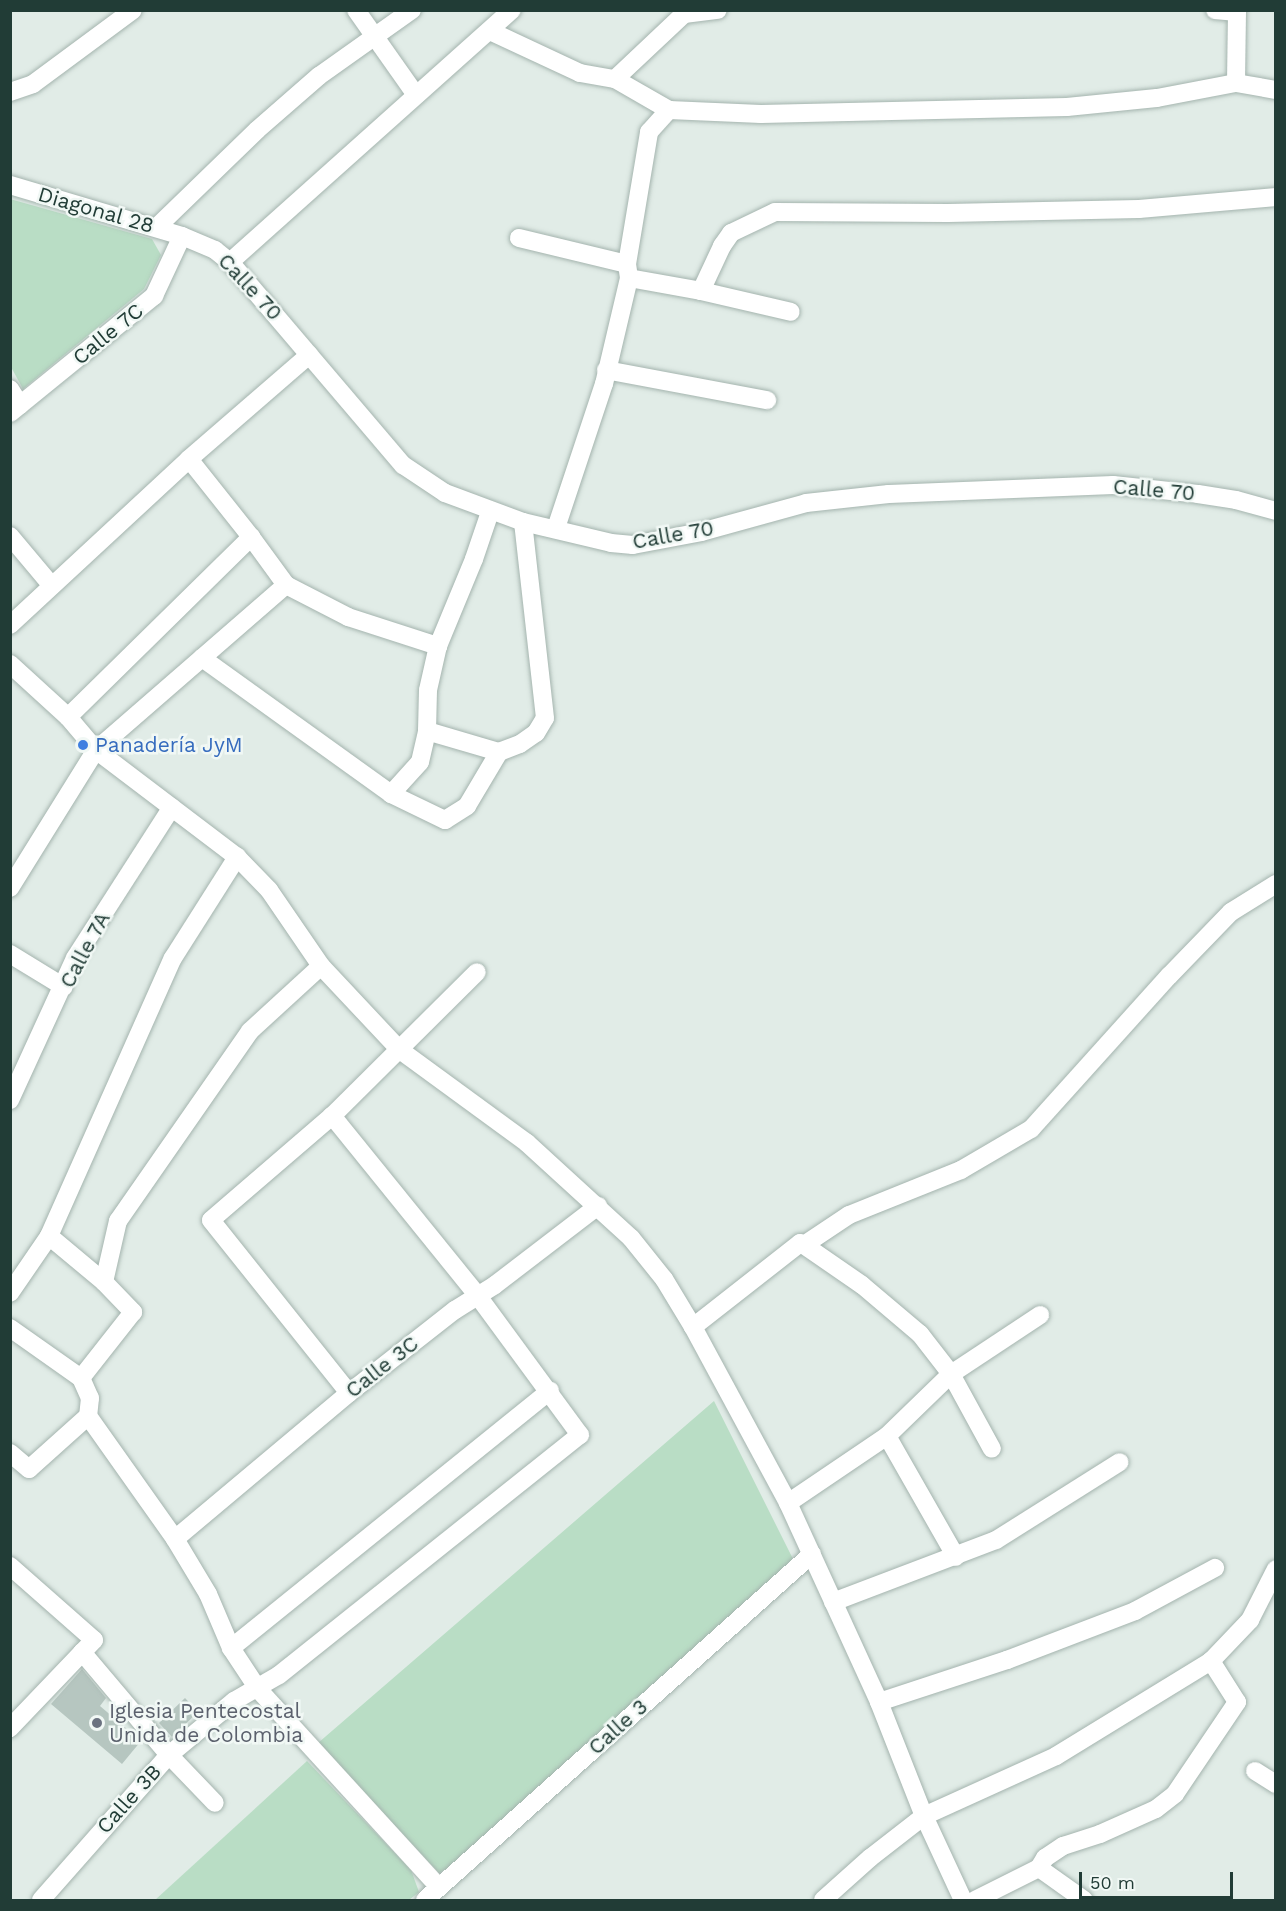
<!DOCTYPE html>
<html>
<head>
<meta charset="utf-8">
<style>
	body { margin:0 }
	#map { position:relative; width:1286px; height:1911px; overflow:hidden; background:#e1ece7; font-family:"Work Sans",sans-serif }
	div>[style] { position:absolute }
	.green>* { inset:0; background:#b9ddc5 }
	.building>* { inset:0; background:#b6c6c0 }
	.roads { filter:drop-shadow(0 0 2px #a4b4ae) drop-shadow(0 0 2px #a4b4ae) }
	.minor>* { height:18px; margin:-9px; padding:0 9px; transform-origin:9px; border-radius:9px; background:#fff }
	.tertiary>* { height:18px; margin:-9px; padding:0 9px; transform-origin:9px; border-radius:9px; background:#fff }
	.dots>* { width:16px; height:16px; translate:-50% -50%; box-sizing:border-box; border:3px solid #f1f8f5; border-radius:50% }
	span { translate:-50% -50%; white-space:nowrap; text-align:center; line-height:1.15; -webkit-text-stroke:5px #f1f8f5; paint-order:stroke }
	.street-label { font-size:21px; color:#213c36 }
	.shop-label { font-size:21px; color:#366cbe }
	.left { translate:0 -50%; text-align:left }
	.worship-label { font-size:21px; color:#5b616d }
	.frame { position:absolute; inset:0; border:12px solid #213c36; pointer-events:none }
	.scale { position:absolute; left:1079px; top:1872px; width:154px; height:27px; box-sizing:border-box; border:3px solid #213c36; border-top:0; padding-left:8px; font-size:18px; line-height:21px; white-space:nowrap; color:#213c36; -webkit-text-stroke:4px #f1f8f5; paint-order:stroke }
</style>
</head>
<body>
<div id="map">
	<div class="green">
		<i style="clip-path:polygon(10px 199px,152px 239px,161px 255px,144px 289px,23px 389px,11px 367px)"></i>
		<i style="clip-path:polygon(714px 1401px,795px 1563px,647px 1694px,601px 1731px,460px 1861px,439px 1873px,318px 1743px)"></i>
		<i style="clip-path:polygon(307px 1761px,411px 1870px,419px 1892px,409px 1900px,155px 1900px)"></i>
	</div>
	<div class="building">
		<i style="clip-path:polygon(82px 1669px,106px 1698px,100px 1706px,141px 1741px,122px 1764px,51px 1704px)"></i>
		<i style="clip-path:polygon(185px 1698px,198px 1712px,172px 1737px,159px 1723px)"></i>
	</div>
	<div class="roads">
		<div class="minor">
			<i style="left:356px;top:10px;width:104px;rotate:54.8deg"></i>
			<i style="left:1215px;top:10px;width:22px;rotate:5deg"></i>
			<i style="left:490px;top:31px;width:99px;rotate:25deg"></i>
			<i style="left:580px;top:73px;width:36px;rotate:10deg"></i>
			<i style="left:615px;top:79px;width:62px;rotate:29.9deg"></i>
			<i style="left:669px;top:110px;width:92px;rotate:2.5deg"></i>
			<i style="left:761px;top:114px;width:306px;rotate:-1.3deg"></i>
			<i style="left:1067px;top:107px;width:90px;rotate:-5.7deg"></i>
			<i style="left:1157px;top:98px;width:80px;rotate:-10.8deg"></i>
			<i style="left:1236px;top:83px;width:41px;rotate:9.9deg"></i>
			<i style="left:615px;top:79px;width:95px;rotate:-43.3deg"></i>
			<i style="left:684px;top:14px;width:34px;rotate:-7deg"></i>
			<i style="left:1236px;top:83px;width:73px;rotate:-89.2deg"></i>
			<i style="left:10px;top:92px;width:24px;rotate:-19deg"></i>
			<i style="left:33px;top:84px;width:124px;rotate:-36.5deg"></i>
			<i style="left:10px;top:185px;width:179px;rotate:16.5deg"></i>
			<i style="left:157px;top:227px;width:139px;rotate:-44.1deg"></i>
			<i style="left:257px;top:130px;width:82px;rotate:-41.1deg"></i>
			<i style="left:319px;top:76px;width:114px;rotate:-35.4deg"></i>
			<i style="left:519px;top:238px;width:111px;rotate:13.5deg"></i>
			<i style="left:230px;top:262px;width:378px;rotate:-41.8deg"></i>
			<i style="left:629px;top:278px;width:73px;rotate:10.2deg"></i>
			<i style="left:701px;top:291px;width:92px;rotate:13.1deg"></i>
			<i style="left:701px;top:291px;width:50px;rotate:-65deg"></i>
			<i style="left:722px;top:246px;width:16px;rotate:-55deg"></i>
			<i style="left:731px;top:233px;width:49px;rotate:-25.5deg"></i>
			<i style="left:775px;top:212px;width:173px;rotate:0.3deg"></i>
			<i style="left:948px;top:213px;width:191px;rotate:-1.2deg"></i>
			<i style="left:1139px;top:209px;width:138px;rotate:-5deg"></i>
			<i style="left:606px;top:370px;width:164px;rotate:10.6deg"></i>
			<i style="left:10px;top:389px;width:19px;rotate:58deg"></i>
			<i style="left:189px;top:459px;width:100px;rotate:51.5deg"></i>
			<i style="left:251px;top:537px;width:59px;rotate:53.9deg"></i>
			<i style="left:286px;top:585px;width:70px;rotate:27.3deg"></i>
			<i style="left:348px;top:617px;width:95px;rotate:17.9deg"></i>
			<i style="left:556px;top:528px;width:152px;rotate:-71.6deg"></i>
			<i style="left:604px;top:384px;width:109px;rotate:-76.7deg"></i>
			<i style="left:629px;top:278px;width:14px;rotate:-98deg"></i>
			<i style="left:627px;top:264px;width:134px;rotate:-80.5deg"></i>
			<i style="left:649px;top:132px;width:30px;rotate:-48deg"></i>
			<i style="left:10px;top:536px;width:65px;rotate:50deg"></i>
			<i style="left:10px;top:625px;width:244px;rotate:-42.8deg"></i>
			<i style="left:189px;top:459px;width:159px;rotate:-40.9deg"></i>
			<i style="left:202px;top:658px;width:233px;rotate:35.7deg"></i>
			<i style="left:391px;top:794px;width:60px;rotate:25.7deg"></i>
			<i style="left:445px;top:820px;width:26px;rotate:-32deg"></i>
			<i style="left:467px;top:806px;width:63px;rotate:-59.3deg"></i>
			<i style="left:10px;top:664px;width:79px;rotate:42.4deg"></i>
			<i style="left:68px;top:717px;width:43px;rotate:49.7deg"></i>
			<i style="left:96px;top:750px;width:177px;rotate:37.2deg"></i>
			<i style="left:237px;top:857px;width:46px;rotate:45.9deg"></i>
			<i style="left:269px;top:890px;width:92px;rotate:55.6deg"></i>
			<i style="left:321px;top:966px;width:115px;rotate:46.8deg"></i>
			<i style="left:400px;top:1050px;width:157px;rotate:36.2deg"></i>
			<i style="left:527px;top:1143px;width:141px;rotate:42.4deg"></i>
			<i style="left:631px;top:1238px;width:53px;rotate:51.2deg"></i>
			<i style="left:664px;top:1279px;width:56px;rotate:58.9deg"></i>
			<i style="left:693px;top:1327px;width:200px;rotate:61.6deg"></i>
			<i style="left:788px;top:1503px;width:219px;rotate:65.4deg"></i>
			<i style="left:879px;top:1702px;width:123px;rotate:68.5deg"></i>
			<i style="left:924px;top:1816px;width:93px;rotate:65.1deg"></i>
			<i style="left:68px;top:717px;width:257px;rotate:-44.5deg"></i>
			<i style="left:427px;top:731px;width:75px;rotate:16.3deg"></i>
			<i style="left:499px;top:752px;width:22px;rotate:-21deg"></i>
			<i style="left:520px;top:744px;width:19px;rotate:-35deg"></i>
			<i style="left:536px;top:733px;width:17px;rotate:-59deg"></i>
			<i style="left:545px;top:718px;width:197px;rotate:-96.4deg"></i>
			<i style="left:391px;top:794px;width:43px;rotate:-47.8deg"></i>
			<i style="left:420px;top:762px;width:32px;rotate:-77deg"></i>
			<i style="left:427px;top:731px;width:41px;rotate:-88.6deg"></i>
			<i style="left:428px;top:690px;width:45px;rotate:-77.2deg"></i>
			<i style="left:438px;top:646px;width:94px;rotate:-67.5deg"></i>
			<i style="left:474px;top:559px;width:50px;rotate:-71.2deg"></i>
			<i style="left:10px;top:888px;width:163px;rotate:-58.1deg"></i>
			<i style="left:96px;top:750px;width:252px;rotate:-41deg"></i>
			<i style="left:10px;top:954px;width:63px;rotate:31.4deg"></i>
			<i style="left:10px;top:1100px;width:156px;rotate:-65.4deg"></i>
			<i style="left:75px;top:958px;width:179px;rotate:-57.3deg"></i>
			<i style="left:49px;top:1236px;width:72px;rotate:39.9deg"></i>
			<i style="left:104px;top:1282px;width:42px;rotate:46deg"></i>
			<i style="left:133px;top:1312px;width:84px;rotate:128.2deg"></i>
			<i style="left:804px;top:1245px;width:70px;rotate:34.6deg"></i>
			<i style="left:862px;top:1285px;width:76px;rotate:40.2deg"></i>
			<i style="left:920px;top:1334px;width:51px;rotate:52.2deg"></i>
			<i style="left:951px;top:1374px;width:85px;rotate:61.3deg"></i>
			<i style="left:104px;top:1282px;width:63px;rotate:-77.1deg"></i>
			<i style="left:118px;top:1221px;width:231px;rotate:-55.2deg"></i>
			<i style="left:250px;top:1031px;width:96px;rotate:-42.5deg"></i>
			<i style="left:10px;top:1293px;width:69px;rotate:-55.6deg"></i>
			<i style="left:49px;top:1236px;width:304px;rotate:-66deg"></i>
			<i style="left:173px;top:958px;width:120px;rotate:-57.6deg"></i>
			<i style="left:693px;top:1327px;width:136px;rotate:-38.1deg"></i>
			<i style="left:800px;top:1243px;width:4px;rotate:27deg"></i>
			<i style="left:804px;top:1245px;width:54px;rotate:-33.7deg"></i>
			<i style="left:849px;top:1215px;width:121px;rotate:-21.9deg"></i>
			<i style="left:961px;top:1170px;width:81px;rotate:-30.4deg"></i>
			<i style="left:1031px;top:1129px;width:206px;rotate:-48deg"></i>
			<i style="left:1169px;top:976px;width:89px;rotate:-45.9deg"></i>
			<i style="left:1231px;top:912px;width:53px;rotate:-31.9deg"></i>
			<i style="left:10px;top:1328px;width:87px;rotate:35.2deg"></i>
			<i style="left:81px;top:1378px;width:22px;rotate:66deg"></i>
			<i style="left:90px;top:1398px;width:18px;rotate:96deg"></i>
			<i style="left:88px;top:1416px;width:151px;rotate:54.7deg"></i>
			<i style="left:175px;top:1539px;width:64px;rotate:59deg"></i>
			<i style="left:208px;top:1594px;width:59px;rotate:66.9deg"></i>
			<i style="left:231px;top:1648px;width:49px;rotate:56.6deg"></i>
			<i style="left:258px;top:1689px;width:268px;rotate:47.6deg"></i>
			<i style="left:349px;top:1393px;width:221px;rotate:-128.6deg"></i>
			<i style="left:211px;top:1220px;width:160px;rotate:-40.7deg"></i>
			<i style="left:332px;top:1116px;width:204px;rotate:-44.8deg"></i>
			<i style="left:887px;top:1436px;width:139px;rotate:60.3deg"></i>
			<i style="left:10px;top:1453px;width:25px;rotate:40deg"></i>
			<i style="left:29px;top:1469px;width:79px;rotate:-41.9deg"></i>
			<i style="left:788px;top:1503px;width:120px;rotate:-34.1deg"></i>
			<i style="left:887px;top:1436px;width:89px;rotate:-44.1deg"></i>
			<i style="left:951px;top:1374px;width:107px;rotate:-33.5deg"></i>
			<i style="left:175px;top:1539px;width:227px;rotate:-40deg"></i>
			<i style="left:349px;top:1393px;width:135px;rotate:-38.1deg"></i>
			<i style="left:455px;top:1310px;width:47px;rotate:-32deg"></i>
			<i style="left:495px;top:1285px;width:130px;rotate:-37.5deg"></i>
			<i style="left:10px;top:1566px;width:112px;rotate:41.4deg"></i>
			<i style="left:94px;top:1640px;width:122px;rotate:133.7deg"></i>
			<i style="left:833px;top:1602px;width:174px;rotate:-20.8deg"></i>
			<i style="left:996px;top:1540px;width:146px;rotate:-32.2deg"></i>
			<i style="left:231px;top:1648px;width:410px;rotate:-38.9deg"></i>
			<i style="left:82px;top:1652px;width:135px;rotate:49.8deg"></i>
			<i style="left:169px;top:1755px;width:66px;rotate:46.2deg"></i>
			<i style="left:879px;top:1702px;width:135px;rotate:-18.2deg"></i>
			<i style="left:1007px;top:1660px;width:137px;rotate:-20.9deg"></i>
			<i style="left:1135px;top:1611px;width:91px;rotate:-28.3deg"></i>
			<i style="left:1255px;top:1771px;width:25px;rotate:32deg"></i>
			<i style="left:1039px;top:1868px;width:12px;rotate:-59deg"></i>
			<i style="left:1045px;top:1858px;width:22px;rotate:-34deg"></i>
			<i style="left:1063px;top:1846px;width:39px;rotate:-18deg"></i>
			<i style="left:1100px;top:1834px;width:61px;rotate:-24.1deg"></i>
			<i style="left:1156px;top:1809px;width:24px;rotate:-38deg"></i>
			<i style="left:1175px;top:1794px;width:111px;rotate:-56deg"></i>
			<i style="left:1237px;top:1702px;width:49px;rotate:-122.4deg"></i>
			<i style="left:41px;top:1900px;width:193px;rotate:-48.6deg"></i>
			<i style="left:169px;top:1755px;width:85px;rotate:-39.7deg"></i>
			<i style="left:234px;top:1701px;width:52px;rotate:-30deg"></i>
			<i style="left:279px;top:1675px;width:385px;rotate:-38.6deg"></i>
			<i style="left:580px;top:1435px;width:172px;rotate:-126.3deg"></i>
			<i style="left:478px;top:1296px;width:232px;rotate:-129deg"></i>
			<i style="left:425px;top:1900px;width:519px;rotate:-41.8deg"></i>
			<i style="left:823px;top:1900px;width:63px;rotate:-41.8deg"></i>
			<i style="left:870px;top:1858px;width:68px;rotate:-37.9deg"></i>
			<i style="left:924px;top:1816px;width:145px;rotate:-24.4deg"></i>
			<i style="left:1056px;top:1756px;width:182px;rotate:-31.5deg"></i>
			<i style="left:1211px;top:1661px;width:57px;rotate:-46.4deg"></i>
			<i style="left:1250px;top:1620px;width:57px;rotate:-63deg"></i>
			<i style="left:975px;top:1900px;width:72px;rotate:-26.6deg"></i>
			<i style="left:1039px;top:1868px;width:55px;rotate:35.4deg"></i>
		</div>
		<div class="tertiary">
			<i style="left:10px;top:413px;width:186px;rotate:-39.1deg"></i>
			<i style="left:154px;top:296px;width:66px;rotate:-65deg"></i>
			<i style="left:182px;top:236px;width:36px;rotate:23deg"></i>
			<i style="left:215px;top:250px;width:19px;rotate:39deg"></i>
			<i style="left:230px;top:262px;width:267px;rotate:49.6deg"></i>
			<i style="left:403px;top:465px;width:50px;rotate:33.7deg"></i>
			<i style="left:445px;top:493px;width:83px;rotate:20.4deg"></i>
			<i style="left:523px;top:522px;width:90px;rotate:13.4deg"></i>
			<i style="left:611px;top:543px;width:22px;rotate:5deg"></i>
			<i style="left:633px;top:545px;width:69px;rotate:-10.8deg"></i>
			<i style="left:701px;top:532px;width:109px;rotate:-15.4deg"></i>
			<i style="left:806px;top:503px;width:83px;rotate:-6.2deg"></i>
			<i style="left:889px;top:494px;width:224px;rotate:-2.3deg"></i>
			<i style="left:1113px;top:485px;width:85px;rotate:6deg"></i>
			<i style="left:1198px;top:494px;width:38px;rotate:9deg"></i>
			<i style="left:1236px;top:500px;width:41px;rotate:15.4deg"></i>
		</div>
	</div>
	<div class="dots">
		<i style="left:83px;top:745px;background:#3f7fe0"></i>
		<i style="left:97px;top:1723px;background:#6b7280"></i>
	</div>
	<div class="street-label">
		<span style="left:96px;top:210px;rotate:16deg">Diagonal 28</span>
		<span style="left:250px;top:287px;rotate:47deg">Calle 70</span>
		<span style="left:108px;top:334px;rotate:-39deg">Calle 7C</span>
		<span style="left:1154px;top:490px;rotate:5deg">Calle 70</span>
		<span style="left:673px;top:535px;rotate:-10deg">Calle 70</span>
		<span style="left:85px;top:950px;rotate:-62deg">Calle 7A</span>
		<span style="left:382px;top:1367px;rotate:-38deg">Calle 3C</span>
		<span style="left:618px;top:1727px;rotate:-42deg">Calle 3</span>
		<span style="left:129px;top:1799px;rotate:-48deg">Calle 3B</span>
	</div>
	<div class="shop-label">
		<span class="left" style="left:95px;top:745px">Panadería JyM</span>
	</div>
	<div class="worship-label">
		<span class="left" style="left:109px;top:1723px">Iglesia Pentecostal<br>Unida de Colombia</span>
	</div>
	<div class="frame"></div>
	<div class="scale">50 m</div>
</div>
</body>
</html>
